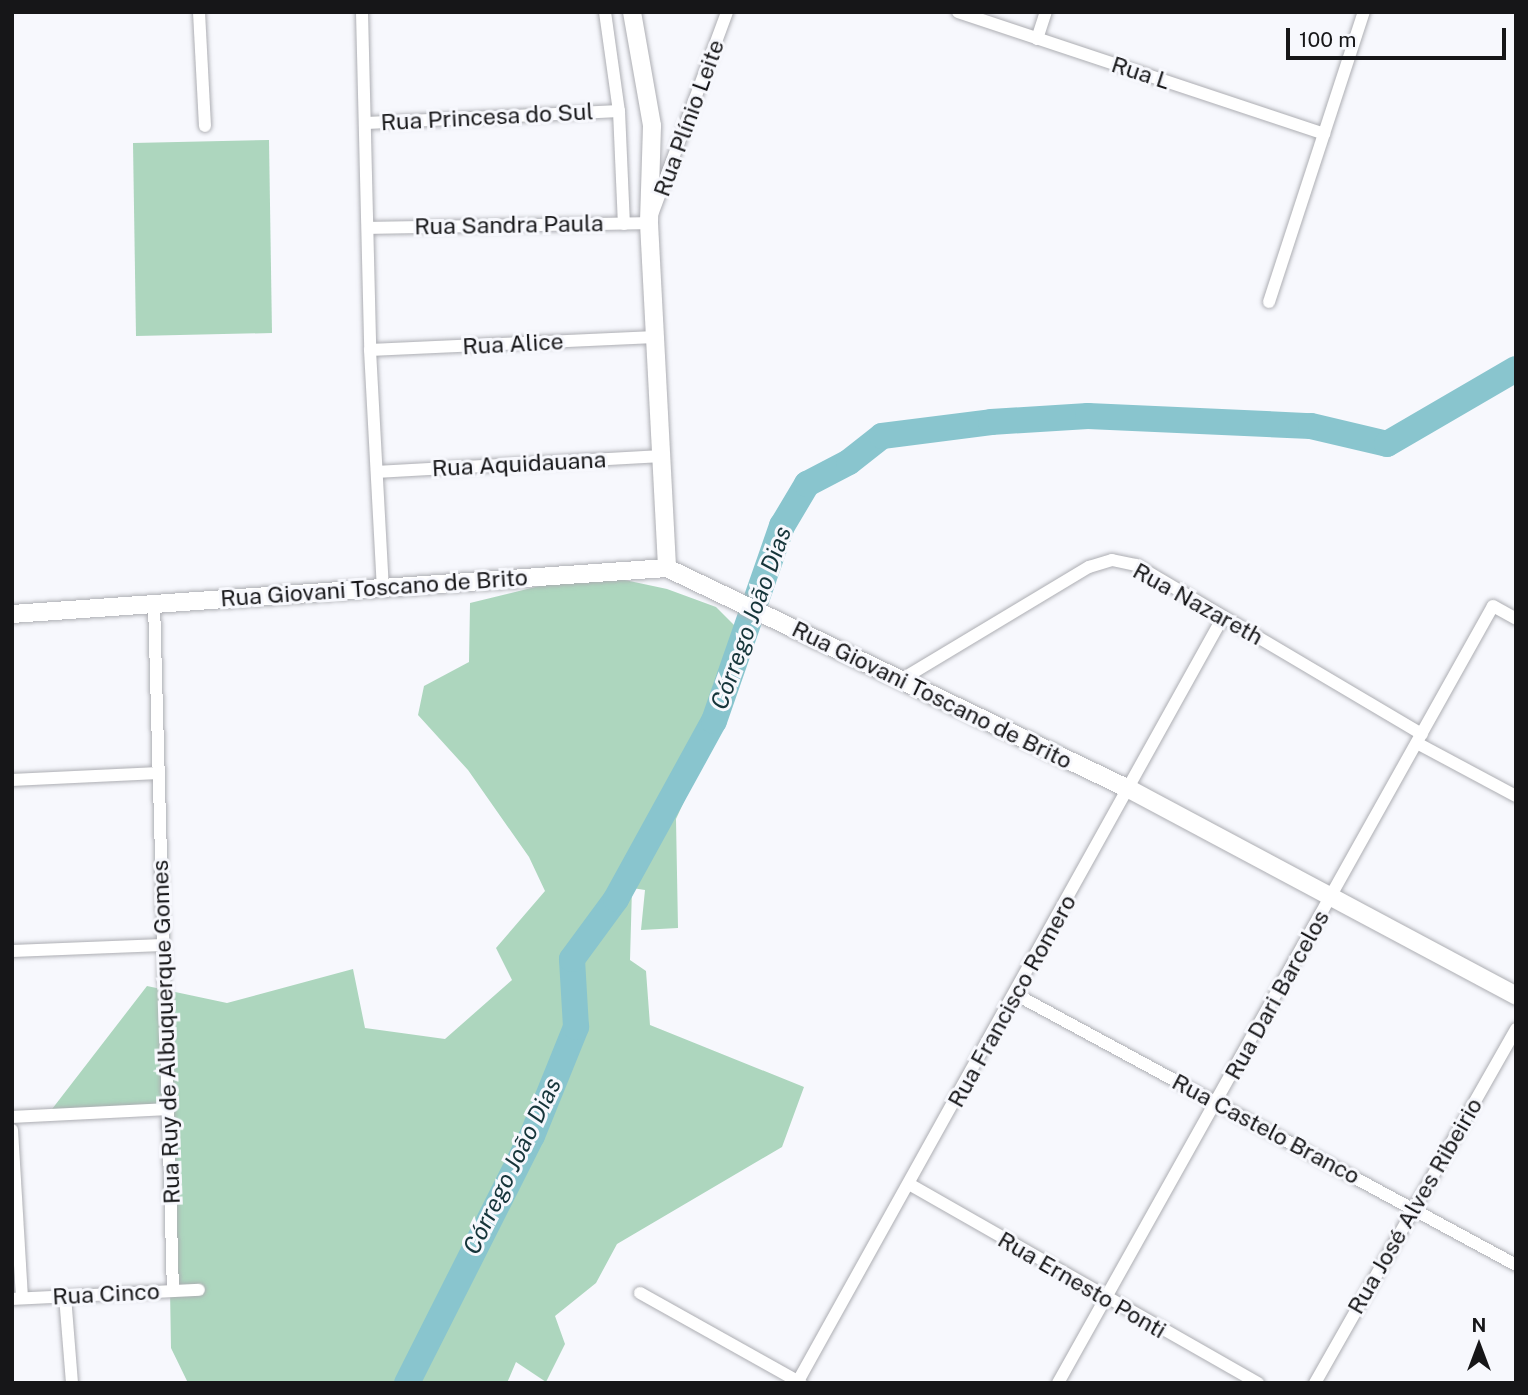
<!DOCTYPE html>
<html>
<head>
<meta charset="utf-8">
<style>
	body { margin:0 }
	#map { position:relative; width:1528px; height:1395px; overflow:hidden; background:#f7f8fd; font-family:"Public Sans",sans-serif }
	div>[style] { position:absolute }
	.green>* { inset:0; background:#add6be }
	.river>* { height:26px; margin:-13px; padding:0 13px; transform-origin:13px; border-radius:13px; background:#89c5ce }
	.roads { filter:drop-shadow(0 0 2px #adaeb3) drop-shadow(0 0 2px #adaeb3) }
	.street>* { height:12px; margin:-6px; padding:0 6px; transform-origin:6px; border-radius:6px; background:#fff }
	.secondary>* { height:18px; margin:-9px; padding:0 9px; transform-origin:9px; border-radius:9px; background:#fff }
	span { translate:-50% -50%; white-space:nowrap; text-align:center; line-height:1.15; -webkit-text-stroke:6px #f7f8fd; paint-order:stroke }
	.street-label { font-size:23px; color:#161618 }
	.water-label { font-size:24px; color:#16353a; font-style:italic }
	.frame { position:absolute; inset:0; border:14px solid #161618; pointer-events:none }
	.north { position:absolute; left:1444px; top:1311px; width:70px; height:70px; -webkit-text-stroke:5px #f7f8fd; paint-order:stroke; rotate:0deg; font-size:19px; font-weight:700; line-height:28px; text-align:center; color:#161618 }
	.north::after { content:''; display:block; margin:auto; width:24px; height:32px; background:#161618; clip-path:polygon(50% 0,100% 100%,50% 72%,0 100%) }
	.scale { position:absolute; left:1286px; top:28px; width:220px; height:32px; box-sizing:border-box; border:4px solid #161618; border-top:0; padding-left:9px; font-size:21px; line-height:24px; white-space:nowrap; color:#161618; -webkit-text-stroke:5px #f7f8fd; paint-order:stroke }
</style>
</head>
<body>
<div id="map">
	<div class="green">
		<i style="clip-path:polygon(269px 140px,272px 333px,136px 336px,133px 143px)"></i>
		<i style="clip-path:polygon(592px 573px,667px 589px,716px 607px,744px 635px,730px 702px,676px 819px,678px 928px,641px 930px,645px 890px,632px 888px,630px 960px,646px 971px,650px 1025px,804px 1087px,782px 1147px,617px 1244px,596px 1283px,555px 1316px,565px 1344px,546px 1382px,516px 1362px,507px 1383px,188px 1383px,171px 1348px,167px 1109px,49px 1113px,147px 986px,227px 1003px,353px 969px,365px 1028px,445px 1039px,512px 980px,496px 948px,545px 891px,529px 857px,468px 770px,418px 715px,424px 686px,469px 662px,470px 603px)"></i>
	</div>
	<div class="river">
		<i style="left:407px;top:1383px;width:277px;rotate:-63.2deg"></i>
		<i style="left:532px;top:1136px;width:118px;rotate:-68deg"></i>
		<i style="left:576px;top:1027px;width:68px;rotate:-93.4deg"></i>
		<i style="left:572px;top:959px;width:74px;rotate:-53.7deg"></i>
		<i style="left:616px;top:899px;width:203px;rotate:-61.2deg"></i>
		<i style="left:714px;top:721px;width:207px;rotate:-70.8deg"></i>
		<i style="left:782px;top:526px;width:49px;rotate:-59.2deg"></i>
		<i style="left:807px;top:484px;width:47px;rotate:-27.6deg"></i>
		<i style="left:849px;top:462px;width:42px;rotate:-38.2deg"></i>
		<i style="left:882px;top:436px;width:110px;rotate:-7.3deg"></i>
		<i style="left:991px;top:422px;width:97px;rotate:-3.5deg"></i>
		<i style="left:1088px;top:416px;width:223px;rotate:2.6deg"></i>
		<i style="left:1311px;top:426px;width:78px;rotate:13.3deg"></i>
		<i style="left:1387px;top:444px;width:149px;rotate:-30.2deg"></i>
	</div>
	<div class="roads">
		<div class="street">
			<i style="left:199px;top:12px;width:114px;rotate:87deg"></i>
			<i style="left:362px;top:12px;width:338px;rotate:88.6deg"></i>
			<i style="left:370px;top:350px;width:237px;rotate:86.9deg"></i>
			<i style="left:605px;top:12px;width:100px;rotate:82deg"></i>
			<i style="left:958px;top:12px;width:386px;rotate:18.4deg"></i>
			<i style="left:1037px;top:39px;width:28px;rotate:-72deg"></i>
			<i style="left:367px;top:123px;width:252px;rotate:-2.7deg"></i>
			<i style="left:619px;top:111px;width:113px;rotate:87.5deg"></i>
			<i style="left:369px;top:228px;width:280px;rotate:-1deg"></i>
			<i style="left:649px;top:223px;width:225px;rotate:-69.7deg"></i>
			<i style="left:1269px;top:302px;width:305px;rotate:-71.9deg"></i>
			<i style="left:370px;top:350px;width:285px;rotate:-2.6deg"></i>
			<i style="left:377px;top:472px;width:284px;rotate:-3.2deg"></i>
			<i style="left:154px;top:603px;width:688px;rotate:88.42deg"></i>
			<i style="left:899px;top:681px;width:222px;rotate:-31deg"></i>
			<i style="left:1089px;top:567px;width:24px;rotate:-17deg"></i>
			<i style="left:1112px;top:560px;width:25px;rotate:12deg"></i>
			<i style="left:1136px;top:565px;width:332px;rotate:30.6deg"></i>
			<i style="left:1417px;top:743px;width:112px;rotate:28.2deg"></i>
			<i style="left:12px;top:780px;width:146px;rotate:-2.7deg"></i>
			<i style="left:12px;top:951px;width:151px;rotate:-2.3deg"></i>
			<i style="left:1015px;top:994px;width:570px;rotate:28.41deg"></i>
			<i style="left:12px;top:1117px;width:156px;rotate:-2.9deg"></i>
			<i style="left:12px;top:1130px;width:168px;rotate:86.6deg"></i>
			<i style="left:909px;top:1184px;width:402px;rotate:29.7deg"></i>
			<i style="left:640px;top:1293px;width:184px;rotate:29.2deg"></i>
			<i style="left:65px;top:1296px;width:87px;rotate:85.4deg"></i>
			<i style="left:12px;top:1299px;width:187px;rotate:-2.8deg"></i>
			<i style="left:797px;top:1383px;width:876px;rotate:-60.92deg"></i>
			<i style="left:1058px;top:1383px;width:890px;rotate:-60.76deg"></i>
			<i style="left:1493px;top:606px;width:26px;rotate:29deg"></i>
			<i style="left:1315px;top:1383px;width:407px;rotate:-60.4deg"></i>
		</div>
		<div class="secondary">
			<i style="left:632px;top:12px;width:116px;rotate:80deg"></i>
			<i style="left:652px;top:126px;width:97px;rotate:91.8deg"></i>
			<i style="left:649px;top:223px;width:345px;rotate:87deg"></i>
			<i style="left:12px;top:614px;width:657px;rotate:-4.02deg"></i>
			<i style="left:667px;top:568px;width:514px;rotate:25.57deg"></i>
			<i style="left:1131px;top:790px;width:437px;rotate:28.1deg"></i>
		</div>
	</div>
	<div class="street-label">
		<span style="left:1141px;top:73px;rotate:18deg">Rua L</span>
		<span style="left:487px;top:117px;rotate:-3deg">Rua Princesa do Sul</span>
		<span style="left:689px;top:118px;rotate:-70deg">Rua Plínio Leite</span>
		<span style="left:509px;top:225px;rotate:-1deg">Rua Sandra Paula</span>
		<span style="left:513px;top:344px;rotate:-3deg">Rua Alice</span>
		<span style="left:519px;top:464px;rotate:-3deg">Rua Aquidauana</span>
		<span style="left:374px;top:588px;rotate:-4deg">Rua Giovani Toscano de Brito</span>
		<span style="left:1198px;top:604px;rotate:29deg">Rua Nazareth</span>
		<span style="left:932px;top:695px;rotate:26deg">Rua Giovani Toscano de Brito</span>
		<span style="left:1277px;top:995px;rotate:-61deg">Rua Dari Barcelos</span>
		<span style="left:1012px;top:1001px;rotate:-61deg">Rua Francisco Romero</span>
		<span style="left:166px;top:1032px;rotate:-92deg">Rua Ruy de Albuquerque Gomes</span>
		<span style="left:1266px;top:1129px;rotate:28deg">Rua Castelo Branco</span>
		<span style="left:1415px;top:1206px;rotate:-60deg">Rua José Alves Ribeirio</span>
		<span style="left:1082px;top:1285px;rotate:30deg">Rua Ernesto Ponti</span>
		<span style="left:106px;top:1294px;rotate:-3deg">Rua Cinco</span>
	</div>
	<div class="water-label">
		<span style="left:751px;top:618px;rotate:-70deg">Córrego João Dias</span>
		<span style="left:512px;top:1166px;rotate:-64deg">Córrego João Dias</span>
	</div>
	<div class="frame"></div>
	<div class="north">N</div>
	<div class="scale">100 m</div>
</div>
</body>
</html>
